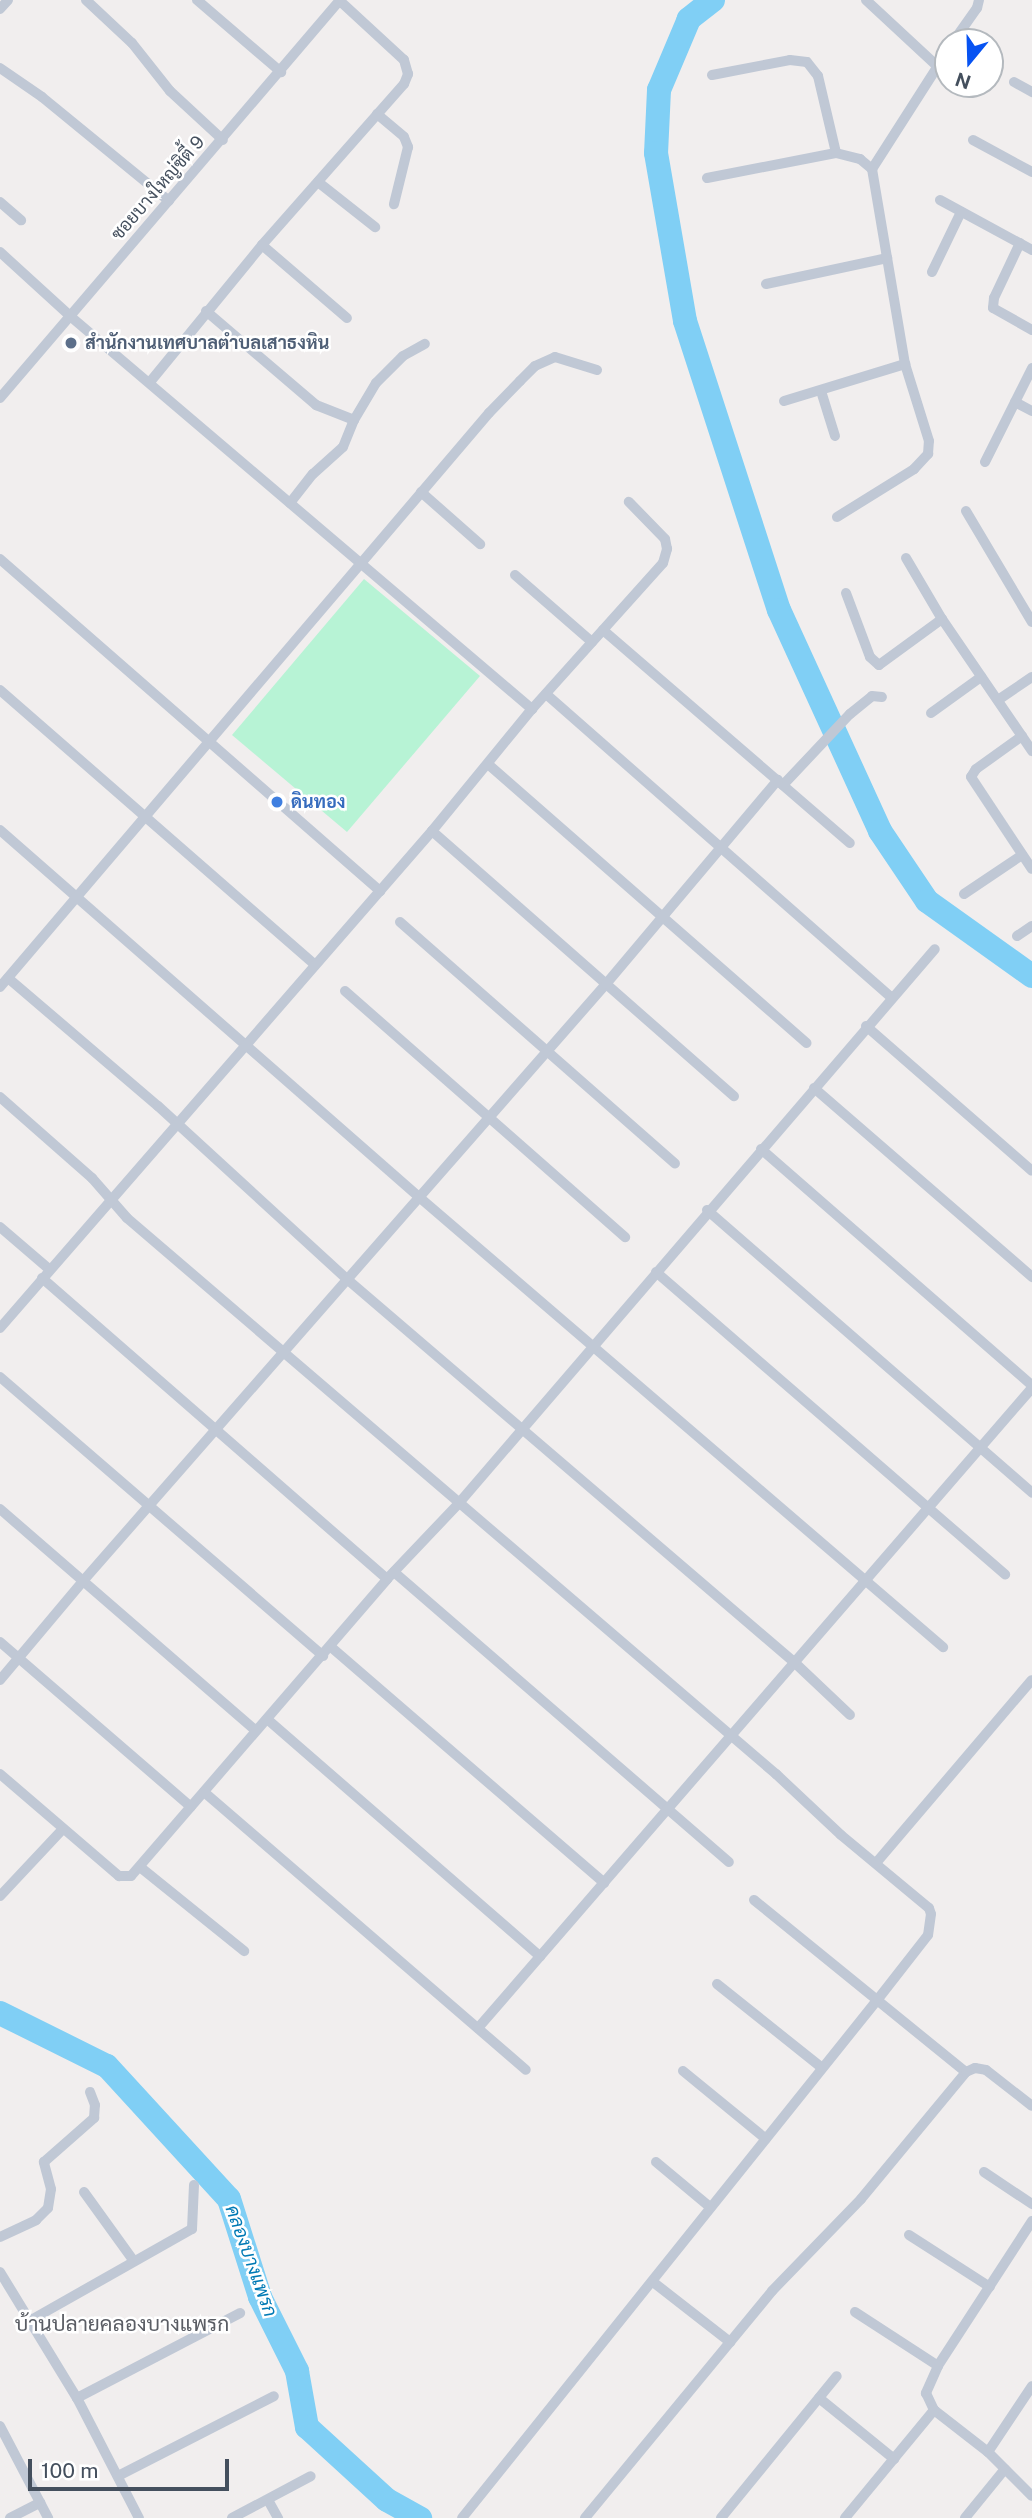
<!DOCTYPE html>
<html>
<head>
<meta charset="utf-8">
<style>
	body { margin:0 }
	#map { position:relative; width:1032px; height:2518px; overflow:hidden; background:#f1eeee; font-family:"Public Sans",Sarabun,sans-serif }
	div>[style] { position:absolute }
	.green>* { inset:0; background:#b7f3d5 }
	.river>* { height:24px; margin:-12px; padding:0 12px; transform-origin:12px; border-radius:12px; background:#80cff5 }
	.street>* { height:10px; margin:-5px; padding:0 5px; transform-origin:5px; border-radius:5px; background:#c0c8d5 }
	.dots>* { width:19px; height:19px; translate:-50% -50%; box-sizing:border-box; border:4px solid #fff; border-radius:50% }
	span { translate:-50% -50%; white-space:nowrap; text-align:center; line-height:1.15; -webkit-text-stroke:5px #fff; paint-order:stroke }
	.street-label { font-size:18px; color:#444f5d }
	.service-label { font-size:18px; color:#4e5e75; font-weight:700 }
	.left { translate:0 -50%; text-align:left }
	.shop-label { font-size:18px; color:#366cbe; font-weight:700 }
	.water-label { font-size:19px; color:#007ab5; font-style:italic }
	.quarter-label { font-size:21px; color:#5a5d64 }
	.north { position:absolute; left:934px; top:28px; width:70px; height:70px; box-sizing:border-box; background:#fff; border:2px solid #b4b9be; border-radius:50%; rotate:199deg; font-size:19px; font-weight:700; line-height:28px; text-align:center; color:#444f5d }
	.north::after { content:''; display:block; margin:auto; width:24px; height:32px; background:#0753f2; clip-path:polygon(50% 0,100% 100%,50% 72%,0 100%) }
	.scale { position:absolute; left:28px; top:2459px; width:201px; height:32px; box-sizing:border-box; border:4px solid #444f5d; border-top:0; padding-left:9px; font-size:21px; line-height:24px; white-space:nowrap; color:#444f5d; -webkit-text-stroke:5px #fff; paint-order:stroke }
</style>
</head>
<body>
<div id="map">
	<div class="green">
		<i style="clip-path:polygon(364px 579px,480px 676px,347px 832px,232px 735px)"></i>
	</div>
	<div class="river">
		<i style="left:713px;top:0;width:31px;rotate:142deg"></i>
		<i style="left:689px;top:19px;width:77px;rotate:112.9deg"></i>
		<i style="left:659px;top:90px;width:63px;rotate:92.7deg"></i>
		<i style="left:656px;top:153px;width:170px;rotate:80.2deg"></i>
		<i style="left:685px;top:321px;width:304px;rotate:72deg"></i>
		<i style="left:779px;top:610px;width:243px;rotate:65.4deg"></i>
		<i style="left:880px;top:831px;width:84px;rotate:56.1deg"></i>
		<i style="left:927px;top:901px;width:129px;rotate:35.5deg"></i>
		<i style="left:0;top:2013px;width:119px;rotate:26.4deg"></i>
		<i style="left:107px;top:2066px;width:180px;rotate:47.5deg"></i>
		<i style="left:229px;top:2199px;width:103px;rotate:72.4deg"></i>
		<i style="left:260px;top:2297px;width:83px;rotate:63.4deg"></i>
		<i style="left:297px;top:2371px;width:57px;rotate:79.9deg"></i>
		<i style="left:307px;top:2427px;width:108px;rotate:42.4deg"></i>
		<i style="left:387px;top:2500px;width:38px;rotate:29deg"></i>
	</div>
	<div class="street">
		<i style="left:86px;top:0;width:63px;rotate:43.1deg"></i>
		<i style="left:132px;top:43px;width:61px;rotate:51.6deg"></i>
		<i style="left:170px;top:91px;width:72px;rotate:42.8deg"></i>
		<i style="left:197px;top:0;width:111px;rotate:40.6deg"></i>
		<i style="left:866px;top:0;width:97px;rotate:42.9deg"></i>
		<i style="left:0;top:9px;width:12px;rotate:-48deg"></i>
		<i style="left:953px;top:42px;width:42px;rotate:-54.8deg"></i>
		<i style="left:977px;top:8px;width:8px;rotate:-76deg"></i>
		<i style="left:0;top:68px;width:51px;rotate:34.6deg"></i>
		<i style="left:42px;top:97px;width:164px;rotate:39.3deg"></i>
		<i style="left:712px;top:75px;width:79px;rotate:-10.9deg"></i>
		<i style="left:790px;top:60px;width:17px;rotate:7deg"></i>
		<i style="left:807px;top:62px;width:18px;rotate:52deg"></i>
		<i style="left:818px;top:76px;width:79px;rotate:76.8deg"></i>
		<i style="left:1014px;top:82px;width:21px;rotate:29deg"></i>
		<i style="left:377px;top:114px;width:35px;rotate:40deg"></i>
		<i style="left:404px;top:137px;width:11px;rotate:68deg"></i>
		<i style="left:408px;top:147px;width:59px;rotate:103.8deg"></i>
		<i style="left:973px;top:140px;width:67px;rotate:28.5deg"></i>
		<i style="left:707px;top:178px;width:131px;rotate:-11deg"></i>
		<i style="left:836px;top:153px;width:25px;rotate:14deg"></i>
		<i style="left:860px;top:159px;width:16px;rotate:40deg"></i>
		<i style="left:318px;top:182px;width:73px;rotate:38.3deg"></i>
		<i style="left:940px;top:200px;width:105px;rotate:28.5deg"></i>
		<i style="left:0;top:202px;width:28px;rotate:41deg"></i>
		<i style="left:1020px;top:243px;width:61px;rotate:115.3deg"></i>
		<i style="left:994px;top:298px;width:10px;rotate:96deg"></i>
		<i style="left:993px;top:308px;width:45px;rotate:29.4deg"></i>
		<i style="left:262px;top:245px;width:112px;rotate:40.7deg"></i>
		<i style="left:0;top:252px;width:95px;rotate:42.4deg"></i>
		<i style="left:70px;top:316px;width:607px;rotate:40.39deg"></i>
		<i style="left:932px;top:272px;width:67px;rotate:-64.2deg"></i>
		<i style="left:766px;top:284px;width:124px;rotate:-12.1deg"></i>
		<i style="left:206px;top:311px;width:145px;rotate:40.5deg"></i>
		<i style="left:316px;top:405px;width:41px;rotate:21.5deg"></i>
		<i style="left:150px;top:382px;width:177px;rotate:-50.7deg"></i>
		<i style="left:262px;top:245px;width:215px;rotate:-48.6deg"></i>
		<i style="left:404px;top:84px;width:11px;rotate:-68deg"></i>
		<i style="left:408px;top:74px;width:15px;rotate:-106deg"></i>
		<i style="left:404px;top:60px;width:87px;rotate:-137.3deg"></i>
		<i style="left:821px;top:391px;width:47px;rotate:72.7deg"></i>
		<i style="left:0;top:398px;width:523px;rotate:-49.49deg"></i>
		<i style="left:784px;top:401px;width:127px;rotate:-17deg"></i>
		<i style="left:1015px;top:402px;width:19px;rotate:28deg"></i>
		<i style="left:985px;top:462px;width:105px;rotate:-63.4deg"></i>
		<i style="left:421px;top:492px;width:79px;rotate:41.4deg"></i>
		<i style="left:290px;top:503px;width:37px;rotate:-52deg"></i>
		<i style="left:313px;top:474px;width:40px;rotate:-42deg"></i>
		<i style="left:343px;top:447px;width:29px;rotate:-68deg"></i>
		<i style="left:354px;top:420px;width:43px;rotate:-59.3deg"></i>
		<i style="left:376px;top:383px;width:38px;rotate:-45deg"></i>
		<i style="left:403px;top:356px;width:25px;rotate:-29deg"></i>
		<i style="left:966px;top:511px;width:129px;rotate:59.3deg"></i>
		<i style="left:837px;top:517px;width:91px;rotate:-31.9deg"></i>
		<i style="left:914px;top:469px;width:21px;rotate:-47deg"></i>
		<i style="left:928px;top:454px;width:13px;rotate:-86deg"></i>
		<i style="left:929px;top:441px;width:81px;rotate:-107.3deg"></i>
		<i style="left:905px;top:364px;width:198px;rotate:-99.6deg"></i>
		<i style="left:872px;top:169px;width:141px;rotate:-57.4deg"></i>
		<i style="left:906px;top:558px;width:71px;rotate:59.5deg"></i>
		<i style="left:942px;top:619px;width:160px;rotate:55.7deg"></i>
		<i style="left:0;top:559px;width:505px;rotate:41.14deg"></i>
		<i style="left:515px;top:575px;width:102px;rotate:41deg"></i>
		<i style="left:846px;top:593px;width:68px;rotate:69.4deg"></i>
		<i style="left:870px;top:657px;width:12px;rotate:42deg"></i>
		<i style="left:879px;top:665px;width:78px;rotate:-36.1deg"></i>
		<i style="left:603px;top:630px;width:326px;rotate:40.8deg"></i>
		<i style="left:0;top:690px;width:418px;rotate:41.1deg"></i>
		<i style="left:546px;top:694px;width:459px;rotate:41.3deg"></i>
		<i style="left:998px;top:700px;width:41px;rotate:-34.1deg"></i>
		<i style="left:931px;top:713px;width:62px;rotate:-35.8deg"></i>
		<i style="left:1022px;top:736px;width:57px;rotate:144.3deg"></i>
		<i style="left:976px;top:769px;width:9px;rotate:122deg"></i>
		<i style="left:971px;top:777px;width:110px;rotate:56.5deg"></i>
		<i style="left:489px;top:765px;width:422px;rotate:41.2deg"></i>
		<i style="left:783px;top:785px;width:98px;rotate:-46.7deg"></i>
		<i style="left:850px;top:714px;width:28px;rotate:-39deg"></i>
		<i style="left:872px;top:696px;width:10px;rotate:6deg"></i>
		<i style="left:0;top:830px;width:557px;rotate:41.21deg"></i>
		<i style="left:419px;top:1197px;width:691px;rotate:40.66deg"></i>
		<i style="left:432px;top:831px;width:402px;rotate:41.3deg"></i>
		<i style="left:964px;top:894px;width:70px;rotate:-33.9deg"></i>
		<i style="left:400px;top:922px;width:366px;rotate:41.3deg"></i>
		<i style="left:1017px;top:936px;width:18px;rotate:-34deg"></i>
		<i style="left:8px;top:978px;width:197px;rotate:40.5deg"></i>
		<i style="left:158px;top:1106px;width:258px;rotate:42.5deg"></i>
		<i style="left:348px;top:1280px;width:587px;rotate:40.58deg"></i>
		<i style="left:794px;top:1662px;width:77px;rotate:43.4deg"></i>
		<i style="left:0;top:987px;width:754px;rotate:-49.57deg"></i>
		<i style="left:489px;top:413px;width:45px;rotate:-45.9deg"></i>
		<i style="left:520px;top:381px;width:21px;rotate:-45deg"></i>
		<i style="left:535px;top:366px;width:22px;rotate:-24deg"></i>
		<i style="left:555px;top:357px;width:44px;rotate:17.2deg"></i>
		<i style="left:345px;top:991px;width:373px;rotate:41.3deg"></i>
		<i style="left:866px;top:1026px;width:220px;rotate:41.1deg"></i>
		<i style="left:814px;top:1088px;width:289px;rotate:40.9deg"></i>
		<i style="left:0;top:1097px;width:123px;rotate:41.4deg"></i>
		<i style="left:92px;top:1178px;width:53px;rotate:48.8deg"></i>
		<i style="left:127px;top:1218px;width:855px;rotate:40.59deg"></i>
		<i style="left:776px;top:1774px;width:89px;rotate:43.2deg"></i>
		<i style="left:841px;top:1835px;width:114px;rotate:39.7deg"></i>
		<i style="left:929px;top:1908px;width:6px;rotate:72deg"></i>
		<i style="left:931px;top:1914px;width:21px;rotate:98deg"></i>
		<i style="left:928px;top:1935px;width:81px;rotate:128deg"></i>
		<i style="left:878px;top:1999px;width:665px;rotate:128.71deg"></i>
		<i style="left:761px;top:1149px;width:359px;rotate:41.1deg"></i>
		<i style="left:707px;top:1210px;width:431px;rotate:41deg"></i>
		<i style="left:0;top:1227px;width:65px;rotate:40.6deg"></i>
		<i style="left:656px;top:1272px;width:462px;rotate:40.9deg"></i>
		<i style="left:42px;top:1278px;width:458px;rotate:41.1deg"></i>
		<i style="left:0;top:1328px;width:659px;rotate:-49deg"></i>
		<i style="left:432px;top:831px;width:158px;rotate:-50.7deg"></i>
		<i style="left:532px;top:709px;width:196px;rotate:-48.1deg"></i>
		<i style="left:663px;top:563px;width:15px;rotate:-74deg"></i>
		<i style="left:667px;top:549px;width:10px;rotate:-101deg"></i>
		<i style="left:665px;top:539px;width:52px;rotate:-134.2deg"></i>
		<i style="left:0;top:1377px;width:427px;rotate:40.8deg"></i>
		<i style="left:0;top:1509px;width:337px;rotate:40.9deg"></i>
		<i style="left:394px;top:1572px;width:443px;rotate:40.9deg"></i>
		<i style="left:0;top:1642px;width:252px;rotate:40.8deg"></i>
		<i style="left:331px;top:1647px;width:361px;rotate:40.8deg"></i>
		<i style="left:0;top:1680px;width:129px;rotate:-50deg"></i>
		<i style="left:83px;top:1581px;width:794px;rotate:-48.78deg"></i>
		<i style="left:606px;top:984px;width:267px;rotate:-49.9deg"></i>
		<i style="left:267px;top:1719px;width:362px;rotate:41deg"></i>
		<i style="left:0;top:1774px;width:157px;rotate:40.6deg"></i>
		<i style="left:119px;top:1876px;width:12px"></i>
		<i style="left:131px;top:1876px;width:392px;rotate:-49.2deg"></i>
		<i style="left:387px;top:1579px;width:105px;rotate:-46.5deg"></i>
		<i style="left:459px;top:1503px;width:730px;rotate:-49.33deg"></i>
		<i style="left:204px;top:1792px;width:425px;rotate:40.8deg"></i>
		<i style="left:876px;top:1863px;width:240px;rotate:-49.6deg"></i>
		<i style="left:140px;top:1867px;width:134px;rotate:38.9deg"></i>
		<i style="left:0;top:1896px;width:92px;rotate:-46.8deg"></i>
		<i style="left:754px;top:1900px;width:273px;rotate:39.1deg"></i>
		<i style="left:717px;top:1984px;width:133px;rotate:38.6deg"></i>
		<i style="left:478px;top:2028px;width:846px;rotate:-49.12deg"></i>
		<i style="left:683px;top:2071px;width:107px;rotate:39.3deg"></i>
		<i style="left:656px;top:2162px;width:70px;rotate:39.8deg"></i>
		<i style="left:984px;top:2172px;width:58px;rotate:33.7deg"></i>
		<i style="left:84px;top:2192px;width:84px;rotate:54.2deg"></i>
		<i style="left:1032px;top:2221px;width:173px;rotate:123deg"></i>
		<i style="left:938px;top:2366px;width:30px;rotate:114deg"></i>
		<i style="left:926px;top:2393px;width:19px;rotate:65deg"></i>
		<i style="left:934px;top:2410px;width:68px;rotate:37.9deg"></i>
		<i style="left:988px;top:2452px;width:62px;rotate:45deg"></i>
		<i style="left:909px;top:2235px;width:96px;rotate:32.7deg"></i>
		<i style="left:0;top:2237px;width:40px;rotate:-25deg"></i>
		<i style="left:36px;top:2220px;width:17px;rotate:-45deg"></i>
		<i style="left:48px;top:2208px;width:19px;rotate:-81deg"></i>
		<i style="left:51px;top:2189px;width:28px;rotate:-105deg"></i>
		<i style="left:44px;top:2162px;width:67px;rotate:-41.3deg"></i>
		<i style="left:94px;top:2118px;width:13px;rotate:-86deg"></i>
		<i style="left:95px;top:2105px;width:14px;rotate:-111deg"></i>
		<i style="left:0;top:2272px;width:148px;rotate:58.6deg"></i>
		<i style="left:77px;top:2398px;width:135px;rotate:62.7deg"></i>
		<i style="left:653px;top:2282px;width:98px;rotate:37.9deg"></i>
		<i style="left:855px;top:2312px;width:99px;rotate:33deg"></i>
		<i style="left:31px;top:2320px;width:185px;rotate:-29.5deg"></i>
		<i style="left:192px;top:2229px;width:44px;rotate:-87.4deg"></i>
		<i style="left:77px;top:2398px;width:184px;rotate:-27.5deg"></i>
		<i style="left:819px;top:2398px;width:97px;rotate:39.1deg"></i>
		<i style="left:0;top:2426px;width:104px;rotate:62.4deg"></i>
		<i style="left:988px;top:2452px;width:79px;rotate:-56.3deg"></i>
		<i style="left:118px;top:2476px;width:175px;rotate:-27.1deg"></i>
		<i style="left:268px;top:2500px;width:21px;rotate:61deg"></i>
		<i style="left:10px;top:2518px;width:34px;rotate:-27deg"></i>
		<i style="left:232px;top:2518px;width:89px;rotate:-28deg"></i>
		<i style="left:585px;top:2518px;width:294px;rotate:-50.5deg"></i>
		<i style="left:772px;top:2291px;width:128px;rotate:-45.9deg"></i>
		<i style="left:861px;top:2199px;width:165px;rotate:-50.4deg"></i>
		<i style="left:966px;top:2072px;width:10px;rotate:-24deg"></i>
		<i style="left:975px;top:2068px;width:11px;rotate:10deg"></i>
		<i style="left:986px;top:2070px;width:58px;rotate:38deg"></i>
		<i style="left:721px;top:2518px;width:183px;rotate:-50.8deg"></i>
		<i style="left:845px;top:2518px;width:140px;rotate:-50.5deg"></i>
		<i style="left:965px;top:2518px;width:63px;rotate:-50.8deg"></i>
	</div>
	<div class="dots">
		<i style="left:71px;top:343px;background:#5c6f8a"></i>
		<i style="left:277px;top:802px;background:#3f7fe0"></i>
	</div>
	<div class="street-label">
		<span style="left:158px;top:188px;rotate:-49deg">ซอยบางใหญ่ซิตี้ 9</span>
	</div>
	<div class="service-label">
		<span class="left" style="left:85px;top:343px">สำนักงานเทศบาลตำบลเสาธงหิน</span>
	</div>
	<div class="shop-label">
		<span class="left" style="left:291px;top:802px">ดินทอง</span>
	</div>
	<div class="water-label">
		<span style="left:251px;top:2261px;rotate:70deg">คลองบางแพรก</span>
	</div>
	<div class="quarter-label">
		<span style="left:122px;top:2324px">บ้านปลายคลองบางแพรก</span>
	</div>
	<div class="north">N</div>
	<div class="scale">100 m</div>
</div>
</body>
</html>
